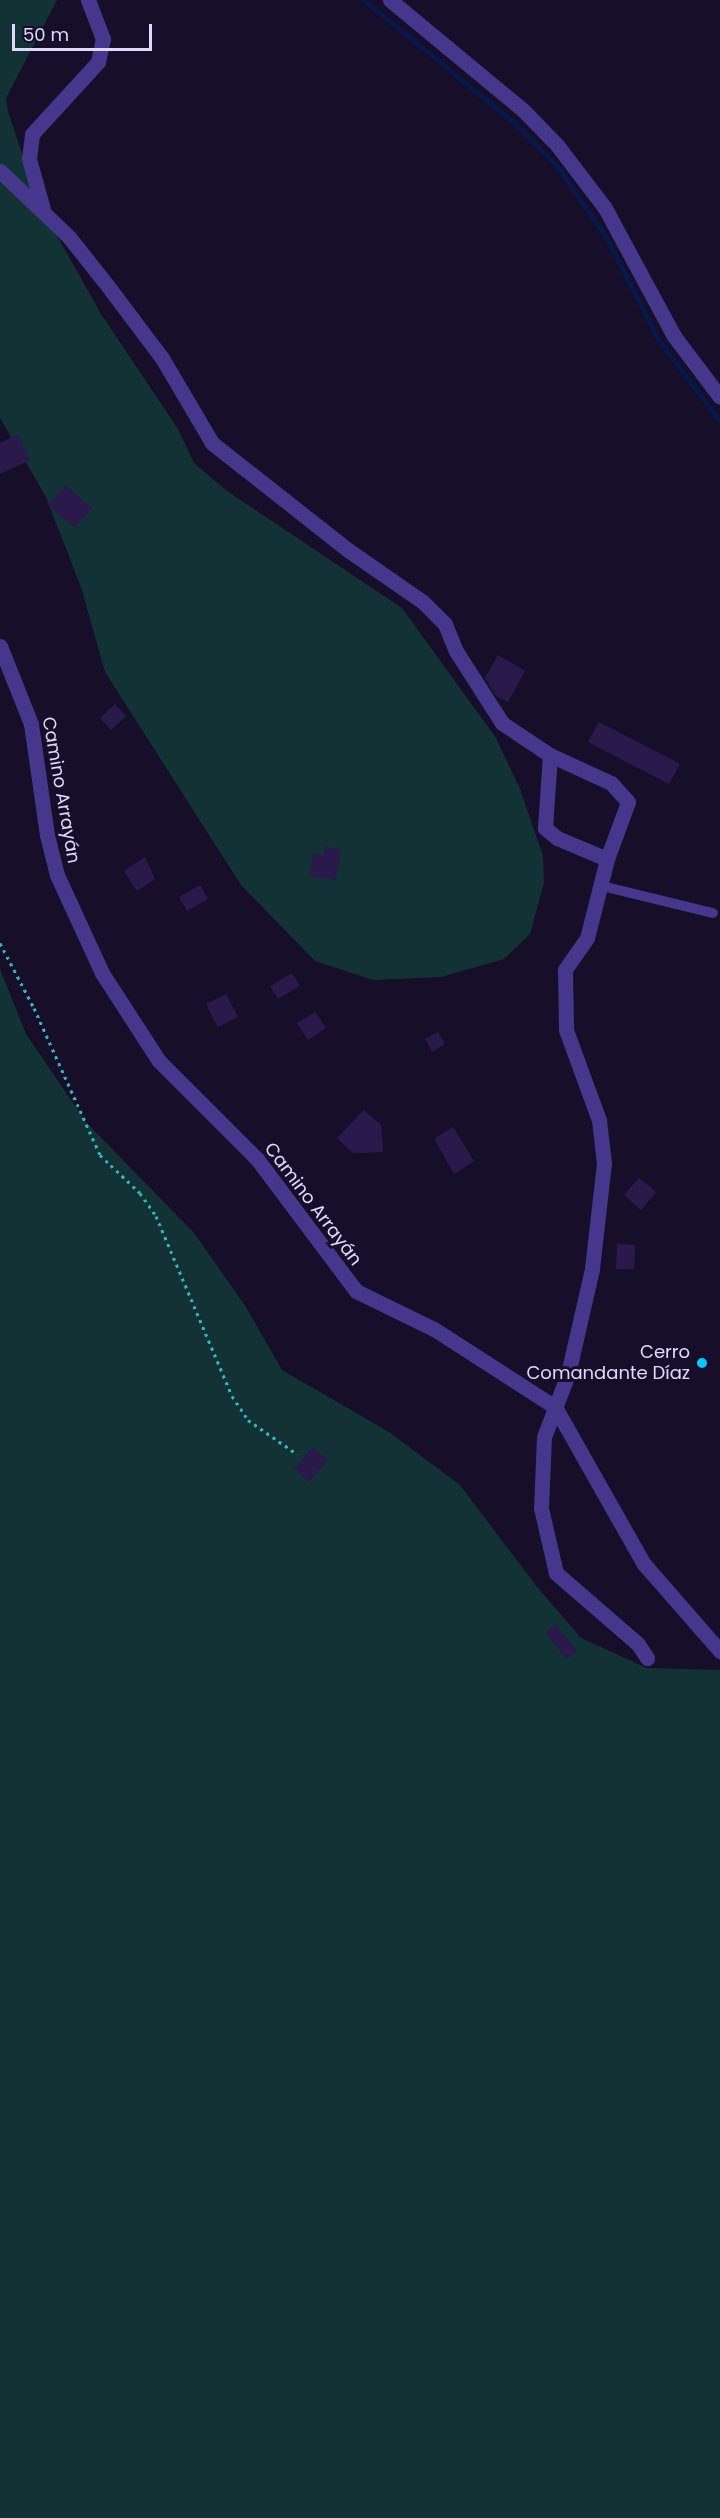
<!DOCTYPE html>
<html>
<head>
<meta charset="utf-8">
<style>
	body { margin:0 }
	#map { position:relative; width:720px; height:2518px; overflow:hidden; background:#170f2a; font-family:Poppins,sans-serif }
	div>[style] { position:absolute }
	.green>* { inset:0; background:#123235 }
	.stream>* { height:5px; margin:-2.5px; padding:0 2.5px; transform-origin:2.5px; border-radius:2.5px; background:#08184b }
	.building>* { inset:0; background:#2a1a4c }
	.path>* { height:3px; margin-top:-1.5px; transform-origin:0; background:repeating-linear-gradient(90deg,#29bac2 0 3px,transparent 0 7.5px) }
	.service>* { height:10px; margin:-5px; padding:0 5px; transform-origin:5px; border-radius:5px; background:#45388c }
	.minor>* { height:15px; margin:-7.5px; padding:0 7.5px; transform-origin:7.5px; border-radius:7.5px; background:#45388c }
	.tertiary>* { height:15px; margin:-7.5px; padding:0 7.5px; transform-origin:7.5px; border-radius:7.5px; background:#45388c }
	.dots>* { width:16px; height:16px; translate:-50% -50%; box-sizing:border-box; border:3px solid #170f2a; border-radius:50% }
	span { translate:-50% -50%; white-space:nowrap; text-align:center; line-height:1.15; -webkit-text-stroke:6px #170f2a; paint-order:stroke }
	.street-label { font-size:18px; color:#e1d8ff }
	.poi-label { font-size:18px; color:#e1d8ff }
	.right { translate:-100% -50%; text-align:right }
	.scale { position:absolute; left:12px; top:24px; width:140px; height:27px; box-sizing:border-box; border:3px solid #e1d8ff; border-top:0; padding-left:8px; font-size:18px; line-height:21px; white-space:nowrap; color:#e1d8ff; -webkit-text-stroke:4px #170f2a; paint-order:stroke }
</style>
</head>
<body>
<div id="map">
	<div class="green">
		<i style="clip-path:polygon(0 0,57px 0,6px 98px,8px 111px,38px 202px,101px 314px,178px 429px,194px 463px,227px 491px,402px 608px,496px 738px,520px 789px,543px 856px,544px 883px,530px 934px,504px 959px,441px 977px,373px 980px,315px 961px,241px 885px,105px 672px,82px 590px,46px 497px,0 418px)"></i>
		<i style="clip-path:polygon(0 969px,26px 1034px,86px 1122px,194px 1233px,246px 1307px,282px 1370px,389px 1432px,460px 1485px,537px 1587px,581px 1638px,647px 1668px,720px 1670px,720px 2518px,0 2518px)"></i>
	</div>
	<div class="stream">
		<i style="left:364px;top:0;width:195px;rotate:39.2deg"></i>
		<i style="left:515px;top:123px;width:60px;rotate:45.7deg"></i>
		<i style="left:557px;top:166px;width:86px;rotate:55.4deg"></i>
		<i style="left:606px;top:237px;width:114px;rotate:63deg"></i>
		<i style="left:658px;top:339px;width:103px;rotate:52.9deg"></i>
	</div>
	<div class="building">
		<i style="clip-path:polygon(18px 434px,30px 460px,0 474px,0 443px)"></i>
		<i style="clip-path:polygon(65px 485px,92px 508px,75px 528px,48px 505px)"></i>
		<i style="clip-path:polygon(498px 655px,525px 671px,508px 702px,496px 696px,485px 678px)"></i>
		<i style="clip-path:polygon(115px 704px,126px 716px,111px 730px,100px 718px)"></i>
		<i style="clip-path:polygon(599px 722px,680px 764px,669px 784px,588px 742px)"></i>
		<i style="clip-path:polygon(325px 847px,341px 849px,336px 880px,309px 876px,313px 854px,323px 855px)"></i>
		<i style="clip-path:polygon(145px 857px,155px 879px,137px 891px,124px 871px)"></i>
		<i style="clip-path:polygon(200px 885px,208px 899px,187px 911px,179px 897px)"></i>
		<i style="clip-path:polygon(292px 973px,300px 986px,278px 999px,270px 986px)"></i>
		<i style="clip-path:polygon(226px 994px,238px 1017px,218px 1027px,206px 1004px)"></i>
		<i style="clip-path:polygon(315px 1012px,326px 1028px,308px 1040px,297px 1023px)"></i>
		<i style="clip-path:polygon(438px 1032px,445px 1044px,432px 1052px,425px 1039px)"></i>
		<i style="clip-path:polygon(364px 1110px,381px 1125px,383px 1152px,353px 1153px,337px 1138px)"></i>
		<i style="clip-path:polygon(453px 1127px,474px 1161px,454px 1174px,434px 1139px)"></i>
		<i style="clip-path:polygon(639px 1178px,656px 1192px,641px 1210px,624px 1195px)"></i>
		<i style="clip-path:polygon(617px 1244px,635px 1245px,634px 1269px,616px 1269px)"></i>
		<i style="clip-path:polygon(312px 1447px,328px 1460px,309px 1482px,294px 1469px)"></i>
		<i style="clip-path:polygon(556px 1624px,577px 1651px,566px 1659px,545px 1633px)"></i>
	</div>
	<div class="path">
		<i style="left:0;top:943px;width:73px;rotate:62.4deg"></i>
		<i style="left:34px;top:1008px;width:161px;rotate:65.8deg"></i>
		<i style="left:100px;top:1155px;width:55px;rotate:43.5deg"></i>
		<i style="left:140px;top:1193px;width:28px;rotate:55deg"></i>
		<i style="left:156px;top:1216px;width:195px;rotate:67.1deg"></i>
		<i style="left:232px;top:1396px;width:29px;rotate:56deg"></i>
		<i style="left:248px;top:1420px;width:60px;rotate:34.8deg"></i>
	</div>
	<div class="service">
		<i style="left:602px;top:886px;width:114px;rotate:13.7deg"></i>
	</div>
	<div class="minor">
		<i style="left:0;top:171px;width:95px;rotate:43.7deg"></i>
		<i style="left:69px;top:237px;width:61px;rotate:51.6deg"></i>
		<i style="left:107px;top:285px;width:91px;rotate:53deg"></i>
		<i style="left:162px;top:358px;width:99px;rotate:59.5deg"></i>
		<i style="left:212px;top:443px;width:173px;rotate:38.2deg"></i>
		<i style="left:348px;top:550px;width:91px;rotate:34.7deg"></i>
		<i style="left:423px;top:602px;width:31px;rotate:45deg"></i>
		<i style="left:445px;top:624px;width:29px;rotate:68deg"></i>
		<i style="left:456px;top:651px;width:85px;rotate:57.4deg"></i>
		<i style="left:502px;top:723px;width:58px;rotate:33.7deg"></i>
		<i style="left:43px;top:209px;width:52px;rotate:-105.6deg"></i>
		<i style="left:29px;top:159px;width:25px;rotate:-83deg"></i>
		<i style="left:32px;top:134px;width:98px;rotate:-47.5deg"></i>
		<i style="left:98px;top:62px;width:24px;rotate:-78deg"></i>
		<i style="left:103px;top:39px;width:42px;rotate:-111deg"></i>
		<i style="left:607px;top:859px;width:54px;rotate:-157.2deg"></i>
		<i style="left:557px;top:838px;width:16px;rotate:-140deg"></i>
		<i style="left:545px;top:828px;width:73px;rotate:-86.1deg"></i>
		<i style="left:550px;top:755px;width:67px;rotate:24.7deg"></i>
		<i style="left:611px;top:783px;width:25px;rotate:48deg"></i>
		<i style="left:628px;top:802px;width:61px;rotate:110.2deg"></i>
		<i style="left:607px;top:859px;width:81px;rotate:104.2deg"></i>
		<i style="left:587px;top:938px;width:39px;rotate:125deg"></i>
		<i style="left:565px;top:970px;width:60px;rotate:89deg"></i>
		<i style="left:566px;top:1030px;width:96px;rotate:69.9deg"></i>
		<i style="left:599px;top:1120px;width:43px;rotate:83.4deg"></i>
		<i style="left:604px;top:1163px;width:107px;rotate:96.5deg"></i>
		<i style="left:592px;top:1269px;width:108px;rotate:102.9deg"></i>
		<i style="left:568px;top:1374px;width:67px;rotate:110.9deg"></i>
		<i style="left:544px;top:1437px;width:71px;rotate:92.4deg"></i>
		<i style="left:541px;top:1508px;width:67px;rotate:77deg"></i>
		<i style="left:556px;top:1573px;width:108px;rotate:40.9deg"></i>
		<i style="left:638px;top:1644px;width:17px;rotate:57deg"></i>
	</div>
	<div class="tertiary">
		<i style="left:390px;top:0;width:173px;rotate:39.6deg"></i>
		<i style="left:523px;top:110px;width:49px;rotate:45.8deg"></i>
		<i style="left:557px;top:145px;width:79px;rotate:52.7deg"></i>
		<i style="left:605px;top:208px;width:145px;rotate:61.7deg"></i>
		<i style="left:674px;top:336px;width:76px;rotate:53deg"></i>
		<i style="left:0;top:646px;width:84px;rotate:68.3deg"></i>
		<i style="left:31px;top:724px;width:112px;rotate:81.8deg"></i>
		<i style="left:47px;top:835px;width:41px;rotate:76deg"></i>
		<i style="left:57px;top:875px;width:108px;rotate:65.3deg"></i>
		<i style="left:102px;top:973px;width:105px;rotate:57.1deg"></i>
		<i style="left:159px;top:1061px;width:139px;rotate:45deg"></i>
		<i style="left:257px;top:1159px;width:165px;rotate:53.1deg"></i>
		<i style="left:356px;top:1291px;width:87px;rotate:26deg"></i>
		<i style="left:434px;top:1329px;width:144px;rotate:32.8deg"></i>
		<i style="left:555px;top:1407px;width:180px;rotate:60.5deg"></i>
		<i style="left:644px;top:1564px;width:116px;rotate:48.9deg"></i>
	</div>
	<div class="dots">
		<i style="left:702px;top:1363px;background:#04c9ff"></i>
	</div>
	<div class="street-label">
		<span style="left:61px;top:790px;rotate:80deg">Camino Arrayán</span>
		<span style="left:313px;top:1204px;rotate:53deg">Camino Arrayán</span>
	</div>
	<div class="poi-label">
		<span class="right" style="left:690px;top:1363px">Cerro<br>Comandante Díaz</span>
	</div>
	<div class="scale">50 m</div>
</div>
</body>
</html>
